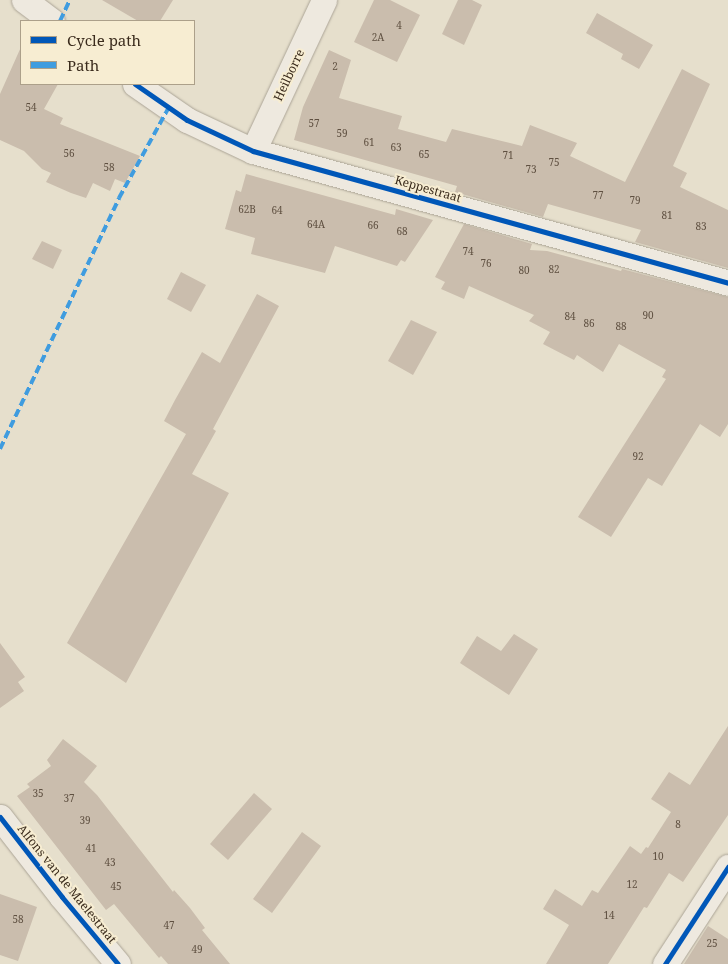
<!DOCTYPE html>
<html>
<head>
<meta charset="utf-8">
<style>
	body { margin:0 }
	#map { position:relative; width:728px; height:964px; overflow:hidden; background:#e6dfcc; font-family:"Noto Serif",serif }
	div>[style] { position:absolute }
	.building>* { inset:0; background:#cabdad }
	.roads { filter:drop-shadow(0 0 1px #aba496) drop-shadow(0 0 1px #aba496) }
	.minor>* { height:25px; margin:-12.5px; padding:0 12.5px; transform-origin:12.5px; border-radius:12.5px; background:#eee9df }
	.quiet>* { height:4px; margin-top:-2px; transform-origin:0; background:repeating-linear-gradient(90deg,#3f9cdf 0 8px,transparent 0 12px) }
	.cycleway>* { height:5px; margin:-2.5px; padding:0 2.5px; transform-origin:2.5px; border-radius:2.5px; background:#0057b8 }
	span { translate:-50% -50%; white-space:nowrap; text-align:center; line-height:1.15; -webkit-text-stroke:4px #f7edd2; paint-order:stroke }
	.number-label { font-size:10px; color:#5f5041 }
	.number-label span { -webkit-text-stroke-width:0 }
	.street-label { font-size:12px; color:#3b2c1d }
	.legend { position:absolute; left:20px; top:20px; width:175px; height:65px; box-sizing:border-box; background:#f7edd2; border:1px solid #aca08a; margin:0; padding:6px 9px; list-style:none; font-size:15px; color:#3b2c1d }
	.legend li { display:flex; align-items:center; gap:10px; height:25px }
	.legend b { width:25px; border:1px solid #aca08a }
</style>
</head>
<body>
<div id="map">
	<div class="building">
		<i style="clip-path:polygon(102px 0,173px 0,160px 21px,138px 21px)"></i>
		<i style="clip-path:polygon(374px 0,390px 0,420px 15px,397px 62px,354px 42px)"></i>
		<i style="clip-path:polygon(458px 0,472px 0,482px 5px,464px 45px,442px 34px)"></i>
		<i style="clip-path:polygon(597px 13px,653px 45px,639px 69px,621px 59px,623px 54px,586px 33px)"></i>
		<i style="clip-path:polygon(21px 47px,21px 84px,58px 84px,44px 109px,63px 118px,60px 124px,140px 156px,125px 183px,115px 179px,110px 191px,93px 183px,86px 198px,71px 193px,46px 182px,51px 173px,42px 169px,24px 151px,0 140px,0 94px)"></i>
		<i style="clip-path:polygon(329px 50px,351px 60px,339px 98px,402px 116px,398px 129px,446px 142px,452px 129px,522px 146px,530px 125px,577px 143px,570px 156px,625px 182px,682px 69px,710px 84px,673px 166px,687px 173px,680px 187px,728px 210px,728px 268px,635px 242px,641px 230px,548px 204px,543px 217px,455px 192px,457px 186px,294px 140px,303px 107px)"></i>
		<i style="clip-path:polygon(246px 174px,395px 215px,396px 209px,433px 220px,405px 262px,401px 260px,397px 266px,335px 246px,325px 273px,251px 254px,255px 238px,225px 229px,236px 190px,241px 192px)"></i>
		<i style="clip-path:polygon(464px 224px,532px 244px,530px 250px,547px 251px,621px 271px,622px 269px,728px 297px,728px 424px,720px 437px,700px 424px,662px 486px,648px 478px,611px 537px,578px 517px,666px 379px,662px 377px,666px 370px,619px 344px,603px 372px,577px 355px,574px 360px,543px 344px,550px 332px,529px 321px,534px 315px,469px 286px,464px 299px,441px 289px,445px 282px,435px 277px)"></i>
		<i style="clip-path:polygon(42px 241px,62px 250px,53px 269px,32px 259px)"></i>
		<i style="clip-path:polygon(181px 272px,206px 285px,191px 312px,167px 299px)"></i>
		<i style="clip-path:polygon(257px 294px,279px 306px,213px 429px,216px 431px,192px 474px,229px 493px,126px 683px,67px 643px,186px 434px,164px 421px,175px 400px,202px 352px,220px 363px)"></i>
		<i style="clip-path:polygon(411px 320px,437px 332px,413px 375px,388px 361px)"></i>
		<i style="clip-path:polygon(514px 634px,538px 649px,509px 695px,460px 663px,477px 636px,501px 651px)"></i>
		<i style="clip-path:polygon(0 643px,25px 677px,18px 682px,24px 691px,0 708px)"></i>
		<i style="clip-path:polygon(728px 726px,728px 815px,683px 882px,669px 873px,647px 908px,644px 907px,608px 964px,546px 964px,569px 925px,543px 909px,555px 889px,582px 906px,592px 890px,598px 893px,630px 846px,641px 854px,646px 847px,648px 848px,671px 812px,651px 799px,669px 772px,690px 785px)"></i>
		<i style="clip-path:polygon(63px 739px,97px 766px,84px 782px,97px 795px,173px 892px,174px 890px,190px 908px,205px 928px,202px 930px,230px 964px,168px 964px,161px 956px,159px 958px,114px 904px,106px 910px,17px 796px,30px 787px,27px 784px,51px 766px,47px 760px)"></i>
		<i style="clip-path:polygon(254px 793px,272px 809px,228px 860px,210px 844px)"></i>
		<i style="clip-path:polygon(302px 832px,321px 846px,272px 913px,253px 899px)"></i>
		<i style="clip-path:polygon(0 894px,37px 907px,18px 961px,0 955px)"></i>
		<i style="clip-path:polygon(708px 926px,728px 939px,728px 964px,684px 964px)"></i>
	</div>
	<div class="roads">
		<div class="minor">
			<i style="left:24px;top:0;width:35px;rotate:37deg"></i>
			<i style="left:135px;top:84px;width:63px;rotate:34.7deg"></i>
			<i style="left:187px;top:120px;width:73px;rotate:25.2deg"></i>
			<i style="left:253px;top:151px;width:493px;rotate:15.5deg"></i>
			<i style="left:253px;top:151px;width:167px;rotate:-64.8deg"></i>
			<i style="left:0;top:817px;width:101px;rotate:52.2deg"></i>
			<i style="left:62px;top:897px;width:87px;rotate:50.1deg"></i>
			<i style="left:665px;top:964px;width:116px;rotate:-57deg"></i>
		</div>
	</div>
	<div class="quiet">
		<i style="left:60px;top:21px;width:23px;rotate:-65deg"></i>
		<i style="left:0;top:449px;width:278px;rotate:-64.6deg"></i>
		<i style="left:119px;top:198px;width:104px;rotate:-61.2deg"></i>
	</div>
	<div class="cycleway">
		<i style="left:135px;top:84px;width:63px;rotate:34.7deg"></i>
		<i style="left:187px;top:120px;width:73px;rotate:25.2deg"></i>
		<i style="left:253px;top:151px;width:493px;rotate:15.5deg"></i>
		<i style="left:0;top:817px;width:101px;rotate:52.2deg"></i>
		<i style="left:62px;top:897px;width:87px;rotate:50.1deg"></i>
		<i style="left:665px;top:964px;width:116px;rotate:-57deg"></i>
	</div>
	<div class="number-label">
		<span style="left:399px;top:26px">4</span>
		<span style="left:378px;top:38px">2A</span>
		<span style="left:335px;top:67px">2</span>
		<span style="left:31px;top:108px">54</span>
		<span style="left:314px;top:124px">57</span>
		<span style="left:342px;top:134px">59</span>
		<span style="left:369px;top:143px">61</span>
		<span style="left:396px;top:148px">63</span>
		<span style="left:69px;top:154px">56</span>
		<span style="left:424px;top:155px">65</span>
		<span style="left:508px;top:156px">71</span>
		<span style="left:554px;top:163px">75</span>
		<span style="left:109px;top:168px">58</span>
		<span style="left:531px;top:170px">73</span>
		<span style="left:598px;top:196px">77</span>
		<span style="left:635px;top:201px">79</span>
		<span style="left:247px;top:210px">62B</span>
		<span style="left:277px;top:211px">64</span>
		<span style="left:667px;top:216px">81</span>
		<span style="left:316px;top:225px">64A</span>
		<span style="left:373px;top:226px">66</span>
		<span style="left:701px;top:227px">83</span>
		<span style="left:402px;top:232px">68</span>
		<span style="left:468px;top:252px">74</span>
		<span style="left:486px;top:264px">76</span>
		<span style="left:554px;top:270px">82</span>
		<span style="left:524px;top:271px">80</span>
		<span style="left:648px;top:316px">90</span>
		<span style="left:570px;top:317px">84</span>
		<span style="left:589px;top:324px">86</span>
		<span style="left:621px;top:327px">88</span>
		<span style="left:638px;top:457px">92</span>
		<span style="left:38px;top:794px">35</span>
		<span style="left:69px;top:799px">37</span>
		<span style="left:85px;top:821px">39</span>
		<span style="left:678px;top:825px">8</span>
		<span style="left:91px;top:849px">41</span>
		<span style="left:658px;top:857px">10</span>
		<span style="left:110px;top:863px">43</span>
		<span style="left:632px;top:885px">12</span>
		<span style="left:116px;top:887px">45</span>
		<span style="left:609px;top:916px">14</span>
		<span style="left:18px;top:920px">58</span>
		<span style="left:169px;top:926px">47</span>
		<span style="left:712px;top:944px">25</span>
		<span style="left:197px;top:950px">49</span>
	</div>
	<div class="street-label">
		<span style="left:289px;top:75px;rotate:-65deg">Heilborre</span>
		<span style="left:428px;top:189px;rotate:16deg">Keppestraat</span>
		<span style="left:67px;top:884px;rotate:51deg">Alfons van de Maelestraat</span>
	</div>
	<ul class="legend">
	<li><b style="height:6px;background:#0057b8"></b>Cycle path</li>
	<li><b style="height:6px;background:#3f9cdf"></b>Path</li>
	</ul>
</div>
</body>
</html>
